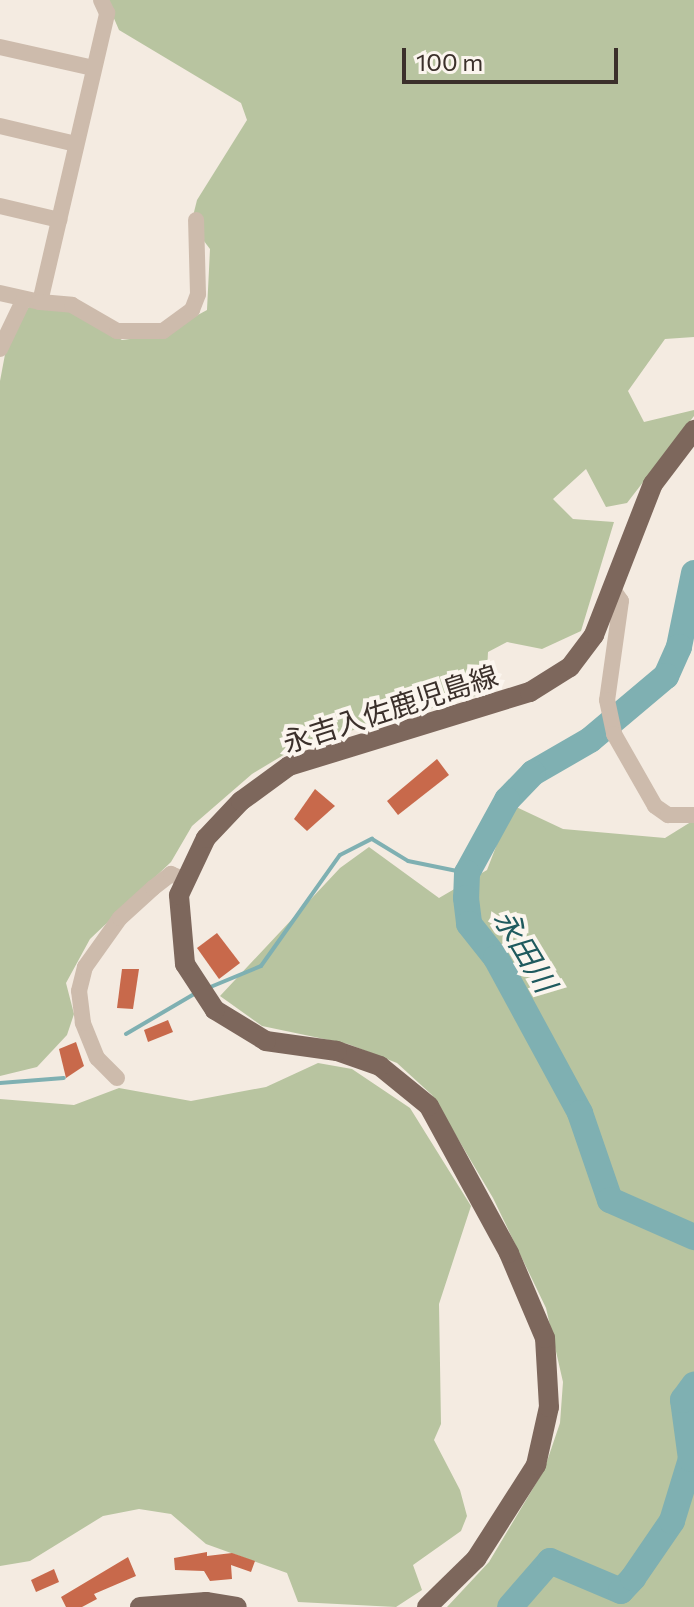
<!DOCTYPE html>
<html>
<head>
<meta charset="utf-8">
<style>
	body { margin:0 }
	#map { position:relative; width:694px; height:1607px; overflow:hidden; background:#f4ebe1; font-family:Commissioner,"Noto Sans JP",sans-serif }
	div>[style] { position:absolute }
	.green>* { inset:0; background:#b8c4a0 }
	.stream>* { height:4px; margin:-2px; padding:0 2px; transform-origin:2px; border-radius:2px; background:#7fb0b2 }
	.river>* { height:26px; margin:-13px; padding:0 13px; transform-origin:13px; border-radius:13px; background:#7fb0b2 }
	.building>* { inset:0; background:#c8694b }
	.street>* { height:16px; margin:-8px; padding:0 8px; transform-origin:8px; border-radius:8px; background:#cdbbac }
	.primary>* { height:20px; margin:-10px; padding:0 10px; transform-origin:10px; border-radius:10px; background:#7d675c }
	span { translate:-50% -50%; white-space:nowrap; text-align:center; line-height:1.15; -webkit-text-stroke:8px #fbf5ee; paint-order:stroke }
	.street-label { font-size:28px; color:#3b302b }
	.water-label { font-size:30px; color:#1f5a5e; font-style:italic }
	.scale { position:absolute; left:402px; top:48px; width:216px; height:36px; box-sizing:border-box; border:4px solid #3b302b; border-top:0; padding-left:10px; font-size:24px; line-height:28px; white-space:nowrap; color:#3b302b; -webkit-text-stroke:6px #fbf5ee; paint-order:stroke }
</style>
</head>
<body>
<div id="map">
	<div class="green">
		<i style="clip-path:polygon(106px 0,694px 0,694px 337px,665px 339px,628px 391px,644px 422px,694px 410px,694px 416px,627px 503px,606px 507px,586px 469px,553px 499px,573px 519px,614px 522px,581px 631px,542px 649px,507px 642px,488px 652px,486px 693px,300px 745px,252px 774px,192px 826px,171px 862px,90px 939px,66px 983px,74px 1014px,67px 1035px,37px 1067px,0 1076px,0 381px,9px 333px,29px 307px,75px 310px,122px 340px,161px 335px,207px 310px,210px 249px,191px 224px,197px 200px,247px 120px,241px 103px,119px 30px)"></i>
		<i style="clip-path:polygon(512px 805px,563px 829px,665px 838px,694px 820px,694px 1607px,447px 1607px,489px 1562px,544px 1470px,560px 1423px,563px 1382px,546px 1308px,493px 1198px,432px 1095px,397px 1063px,348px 1044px,262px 1026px,220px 996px,340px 868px,369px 847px,439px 898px,487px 870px)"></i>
		<i style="clip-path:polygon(318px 1063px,352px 1069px,410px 1108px,471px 1206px,439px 1304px,441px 1424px,434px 1440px,460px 1490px,467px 1516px,461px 1531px,413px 1565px,422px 1590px,396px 1607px,298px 1602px,287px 1573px,206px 1544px,171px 1514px,139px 1509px,103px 1516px,30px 1561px,0 1566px,0 1099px,74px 1105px,119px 1088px,191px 1101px,266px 1087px)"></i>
	</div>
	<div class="stream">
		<i style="left:208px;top:988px;width:57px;rotate:-22.5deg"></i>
		<i style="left:261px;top:966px;width:136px;rotate:-54.6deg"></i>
		<i style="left:340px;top:855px;width:36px;rotate:-27deg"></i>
		<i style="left:372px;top:839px;width:42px;rotate:31.4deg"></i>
		<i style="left:408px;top:861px;width:60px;rotate:11.5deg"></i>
		<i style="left:126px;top:1034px;width:81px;rotate:-30.4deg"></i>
		<i style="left:0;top:1083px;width:64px;rotate:-4.5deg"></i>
	</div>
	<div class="river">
		<i style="left:694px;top:573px;width:76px;rotate:101.5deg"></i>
		<i style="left:679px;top:647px;width:32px;rotate:114deg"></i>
		<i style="left:666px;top:676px;width:99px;rotate:139.9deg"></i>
		<i style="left:590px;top:740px;width:66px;rotate:149.9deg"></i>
		<i style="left:533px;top:773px;width:37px;rotate:134deg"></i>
		<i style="left:507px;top:800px;width:83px;rotate:118.7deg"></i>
		<i style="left:467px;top:873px;width:25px;rotate:92deg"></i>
		<i style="left:466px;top:898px;width:26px;rotate:83deg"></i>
		<i style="left:469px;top:924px;width:43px;rotate:51.5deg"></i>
		<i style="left:496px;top:958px;width:176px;rotate:61.5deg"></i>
		<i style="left:580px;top:1113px;width:92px;rotate:71deg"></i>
		<i style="left:610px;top:1200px;width:92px;rotate:23.8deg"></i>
		<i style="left:510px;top:1607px;width:61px;rotate:-49deg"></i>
		<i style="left:550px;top:1561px;width:77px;rotate:22.9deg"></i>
		<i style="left:621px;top:1591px;width:18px;rotate:-47deg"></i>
		<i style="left:633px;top:1578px;width:69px;rotate:-55.6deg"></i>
		<i style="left:672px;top:1521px;width:65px;rotate:-73deg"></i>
		<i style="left:691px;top:1459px;width:60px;rotate:-97.7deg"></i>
		<i style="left:683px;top:1400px;width:19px;rotate:-54deg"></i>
	</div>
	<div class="building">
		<i style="clip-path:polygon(437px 759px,449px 775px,398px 815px,387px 801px)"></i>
		<i style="clip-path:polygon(315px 789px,335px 806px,307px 831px,294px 819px)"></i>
		<i style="clip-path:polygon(217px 933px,240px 963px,219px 979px,197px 948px)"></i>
		<i style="clip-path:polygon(122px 969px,139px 969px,133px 1009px,117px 1008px)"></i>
		<i style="clip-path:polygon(168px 1020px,173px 1032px,148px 1042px,144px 1030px)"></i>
		<i style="clip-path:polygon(76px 1042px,84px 1066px,66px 1078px,59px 1049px)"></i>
		<i style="clip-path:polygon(207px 1552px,207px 1556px,232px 1553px,255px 1561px,251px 1572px,231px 1565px,232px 1579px,210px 1581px,204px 1571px,175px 1570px,174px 1558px)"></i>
		<i style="clip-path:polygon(128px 1557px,136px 1576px,94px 1594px,97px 1599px,82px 1607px,66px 1607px,61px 1597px)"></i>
		<i style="clip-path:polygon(54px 1569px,59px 1582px,36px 1592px,31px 1580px)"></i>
	</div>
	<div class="street">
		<i style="left:0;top:47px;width:95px;rotate:12.7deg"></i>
		<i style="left:0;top:126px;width:78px;rotate:13.3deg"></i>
		<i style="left:0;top:206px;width:61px;rotate:13.3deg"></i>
		<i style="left:0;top:293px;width:41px;rotate:12.7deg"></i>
		<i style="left:40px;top:302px;width:297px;rotate:-76.9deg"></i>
		<i style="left:107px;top:13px;width:14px;rotate:-115deg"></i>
		<i style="left:40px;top:302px;width:32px;rotate:5deg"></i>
		<i style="left:72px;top:305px;width:52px;rotate:30deg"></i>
		<i style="left:117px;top:331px;width:46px"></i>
		<i style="left:163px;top:331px;width:36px;rotate:-36deg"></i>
		<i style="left:192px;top:310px;width:17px;rotate:-69deg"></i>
		<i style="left:198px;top:294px;width:74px;rotate:-91.5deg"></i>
		<i style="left:0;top:349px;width:55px;rotate:-64.4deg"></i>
		<i style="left:614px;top:591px;width:12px;rotate:55deg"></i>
		<i style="left:621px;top:601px;width:100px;rotate:98deg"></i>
		<i style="left:607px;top:700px;width:35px;rotate:78deg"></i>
		<i style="left:614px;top:734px;width:83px;rotate:60.3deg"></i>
		<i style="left:655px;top:806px;width:16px;rotate:35deg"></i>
		<i style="left:668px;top:815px;width:26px"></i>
		<i style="left:117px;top:1078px;width:28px;rotate:-135deg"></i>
		<i style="left:97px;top:1058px;width:38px;rotate:-112deg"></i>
		<i style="left:83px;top:1023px;width:32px;rotate:-97deg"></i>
		<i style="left:79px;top:991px;width:25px;rotate:-76deg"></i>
		<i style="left:85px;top:967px;width:60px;rotate:-54.5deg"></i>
		<i style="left:120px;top:918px;width:45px;rotate:-42.3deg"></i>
		<i style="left:153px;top:888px;width:23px;rotate:-38deg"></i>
		<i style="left:171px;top:874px;width:13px;rotate:23deg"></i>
	</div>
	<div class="primary">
		<i style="left:140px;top:1607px;width:66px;rotate:-4.3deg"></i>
		<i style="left:206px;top:1602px;width:31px;rotate:9deg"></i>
		<i style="left:427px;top:1607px;width:69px;rotate:-44.4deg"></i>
		<i style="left:476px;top:1559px;width:112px;rotate:-57.4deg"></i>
		<i style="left:536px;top:1465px;width:59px;rotate:-77.4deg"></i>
		<i style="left:549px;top:1407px;width:69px;rotate:-93.3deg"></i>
		<i style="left:545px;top:1338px;width:92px;rotate:-113deg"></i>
		<i style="left:509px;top:1253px;width:167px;rotate:-118.6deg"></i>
		<i style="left:429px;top:1106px;width:63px;rotate:-140.8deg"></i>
		<i style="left:380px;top:1066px;width:46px;rotate:-160.8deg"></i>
		<i style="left:337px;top:1051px;width:72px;rotate:-172deg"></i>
		<i style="left:266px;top:1041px;width:60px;rotate:-148.7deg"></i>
		<i style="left:215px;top:1010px;width:55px;rotate:-123.1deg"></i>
		<i style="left:185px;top:964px;width:69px;rotate:-95deg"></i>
		<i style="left:179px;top:895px;width:63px;rotate:-64.7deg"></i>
		<i style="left:206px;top:838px;width:51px;rotate:-46.6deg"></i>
		<i style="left:241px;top:801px;width:59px;rotate:-36.1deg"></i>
		<i style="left:289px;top:766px;width:252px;rotate:-17.1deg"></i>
		<i style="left:530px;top:692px;width:47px;rotate:-32deg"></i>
		<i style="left:570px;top:667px;width:40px;rotate:-53deg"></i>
		<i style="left:594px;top:635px;width:162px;rotate:-68.7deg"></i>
		<i style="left:653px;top:484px;width:68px;rotate:-52.8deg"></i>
	</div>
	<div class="street-label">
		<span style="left:390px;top:708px;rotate:-18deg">永吉入佐鹿児島線</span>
	</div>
	<div class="water-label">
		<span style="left:526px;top:950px;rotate:59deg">永田川</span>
	</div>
	<div class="scale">100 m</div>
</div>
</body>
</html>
